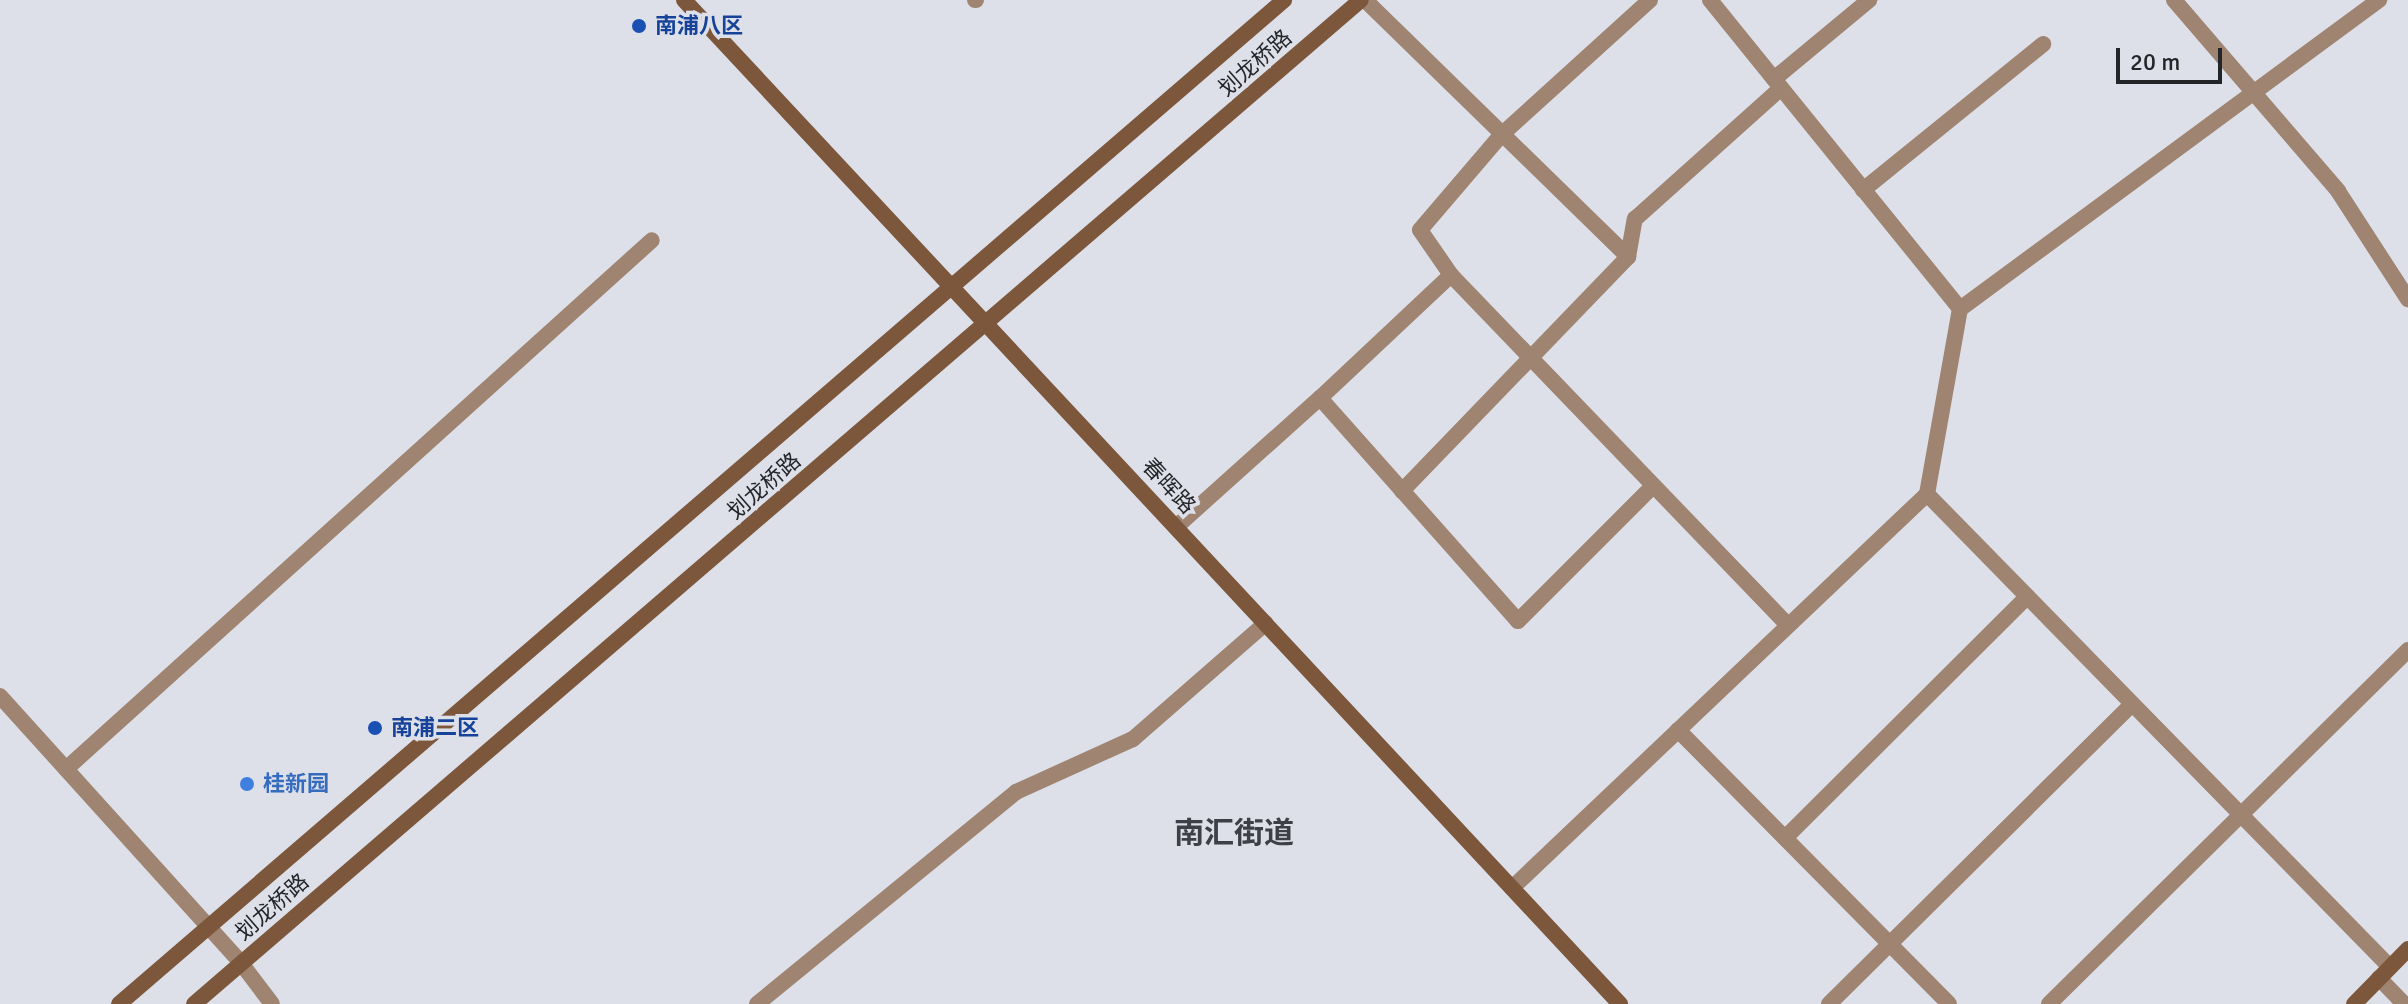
<!DOCTYPE html>
<html>
<head>
<meta charset="utf-8">
<style>
	body { margin:0 }
	#map { position:relative; width:2408px; height:1004px; overflow:hidden; background:#dee0e9; font-family:Signika,"Noto Sans SC",sans-serif }
	div>[style] { position:absolute }
	.lane>* { height:16px; margin:-8px; padding:0 8px; transform-origin:8px; border-radius:8px; background:#9e8471 }
	.street>* { height:16px; margin:-8px; padding:0 8px; transform-origin:8px; border-radius:8px; background:#9e8471 }
	.secondary>* { height:16px; margin:-8px; padding:0 8px; transform-origin:8px; border-radius:8px; background:#7c573c }
	.dots>* { width:22px; height:22px; translate:-50% -50%; box-sizing:border-box; border:4px solid #dee0e9; border-radius:50% }
	span { translate:-50% -50%; white-space:nowrap; text-align:center; line-height:1.15; -webkit-text-stroke:7px #dee0e9; paint-order:stroke }
	.transit-label { font-size:22px; color:#164399; font-weight:700 }
	.left { translate:0 -50%; text-align:left }
	.street-label { font-size:22px; color:#242528 }
	.shop-label { font-size:22px; color:#366cbe; font-weight:700 }
	.district-label { font-size:30px; color:#3e4047; font-weight:700 }
	.scale { position:absolute; left:2116px; top:48px; width:106px; height:36px; box-sizing:border-box; border:4px solid #242528; border-top:0; padding-left:10px; font-size:24px; line-height:28px; white-space:nowrap; color:#242528; -webkit-text-stroke:6px #dee0e9; paint-order:stroke }
</style>
</head>
<body>
<div id="map">
	<div class="lane">
		<i style="left:975px;top:0;width:1px"></i>
		<i style="left:1365px;top:0;width:368px;rotate:44.3deg"></i>
		<i style="left:1650px;top:0;width:200px;rotate:137.8deg"></i>
		<i style="left:1502px;top:134px;width:126px;rotate:130.5deg"></i>
		<i style="left:1420px;top:230px;width:55px;rotate:55.4deg"></i>
		<i style="left:1451px;top:275px;width:180px;rotate:136.8deg"></i>
		<i style="left:1320px;top:398px;width:298px;rotate:48.4deg"></i>
		<i style="left:1518px;top:621px;width:190px;rotate:-45deg"></i>
		<i style="left:1774px;top:79px;width:124px;rotate:-39.7deg"></i>
		<i style="left:1863px;top:190px;width:232px;rotate:-39deg"></i>
		<i style="left:1451px;top:275px;width:486px;rotate:46.1deg"></i>
		<i style="left:1402px;top:491px;width:325px;rotate:-46deg"></i>
		<i style="left:1628px;top:257px;width:39px;rotate:-80deg"></i>
		<i style="left:1635px;top:219px;width:196px;rotate:-41.9deg"></i>
		<i style="left:1176px;top:527px;width:193px;rotate:-41.9deg"></i>
		<i style="left:1678px;top:730px;width:385px;rotate:45.3deg"></i>
		<i style="left:66px;top:769px;width:789px;rotate:-42.07deg"></i>
		<i style="left:1785px;top:838px;width:342px;rotate:-44.9deg"></i>
		<i style="left:241px;top:963px;width:51px;rotate:52.9deg"></i>
		<i style="left:2379px;top:978px;width:36px;rotate:46deg"></i>
		<i style="left:757px;top:1004px;width:335px;rotate:-39.3deg"></i>
		<i style="left:1016px;top:792px;width:128px;rotate:-24.4deg"></i>
		<i style="left:1133px;top:739px;width:176px;rotate:-41.1deg"></i>
		<i style="left:1829px;top:1004px;width:426px;rotate:-44.7deg"></i>
		<i style="left:2049px;top:1004px;width:504px;rotate:-44.6deg"></i>
	</div>
	<div class="street">
		<i style="left:1710px;top:0;width:397px;rotate:51deg"></i>
		<i style="left:2174px;top:0;width:252px;rotate:49.3deg"></i>
		<i style="left:2338px;top:191px;width:129px;rotate:57.1deg"></i>
		<i style="left:1927px;top:494px;width:662px;rotate:45.61deg"></i>
		<i style="left:0;top:696px;width:360px;rotate:47.9deg"></i>
		<i style="left:1512px;top:888px;width:572px;rotate:-43.51deg"></i>
		<i style="left:1927px;top:494px;width:188px;rotate:-79.9deg"></i>
		<i style="left:1960px;top:309px;width:521px;rotate:-36.41deg"></i>
	</div>
	<div class="secondary">
		<i style="left:684px;top:0;width:1373px;rotate:47.01deg"></i>
		<i style="left:119px;top:1004px;width:1538px;rotate:-40.75deg"></i>
		<i style="left:194px;top:1004px;width:1539px;rotate:-40.71deg"></i>
		<i style="left:2354px;top:1004px;width:77px;rotate:-45.5deg"></i>
	</div>
	<div class="dots">
		<i style="left:639px;top:26px;background:#1a4fb4"></i>
		<i style="left:375px;top:728px;background:#1a4fb4"></i>
		<i style="left:247px;top:784px;background:#3f7fe0"></i>
	</div>
	<div class="transit-label">
		<span class="left" style="left:655px;top:26px">南浦八区</span>
		<span class="left" style="left:391px;top:728px">南浦二区</span>
	</div>
	<div class="street-label">
		<span style="left:1255px;top:63px;rotate:-41deg">划龙桥路</span>
		<span style="left:764px;top:486px;rotate:-41deg">划龙桥路</span>
		<span style="left:1169px;top:486px;rotate:47deg">春晖路</span>
		<span style="left:272px;top:907px;rotate:-41deg">划龙桥路</span>
	</div>
	<div class="shop-label">
		<span class="left" style="left:263px;top:784px">桂新园</span>
	</div>
	<div class="district-label">
		<span style="left:1234px;top:834px">南汇街道</span>
	</div>
	<div class="scale">20 m</div>
</div>
</body>
</html>
